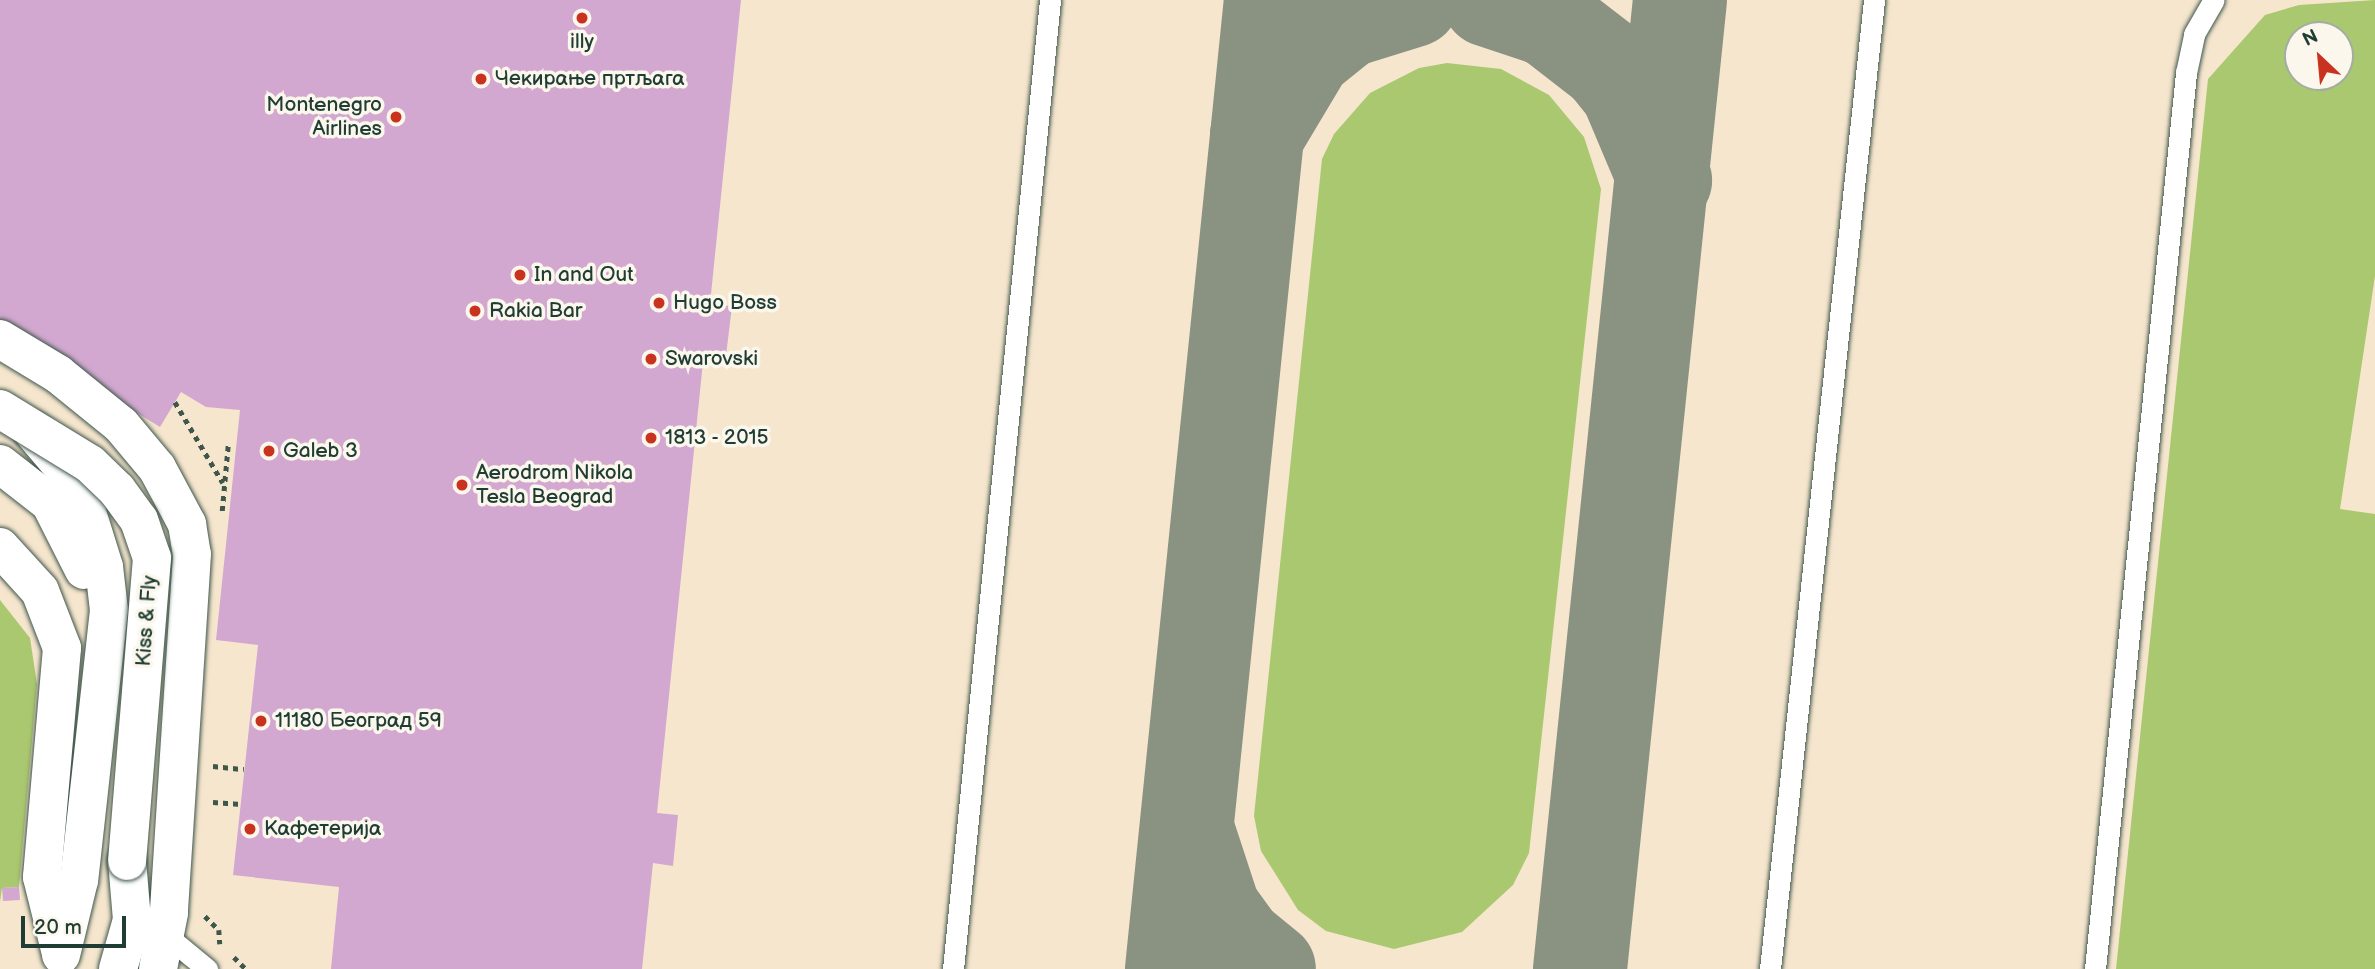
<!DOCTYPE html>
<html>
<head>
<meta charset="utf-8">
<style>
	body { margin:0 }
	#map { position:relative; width:2375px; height:969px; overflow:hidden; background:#f6e6ce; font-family:"Balsamiq Sans",sans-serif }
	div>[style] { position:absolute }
	.green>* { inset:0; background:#aac870 }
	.taxiway>* { height:94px; margin:-47px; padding:0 47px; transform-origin:47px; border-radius:47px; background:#8a9281 }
	.building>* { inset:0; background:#d2a8d0 }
	.path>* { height:4.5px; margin-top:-2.25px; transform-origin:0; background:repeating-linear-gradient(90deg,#3f564b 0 5px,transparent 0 10px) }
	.roads { filter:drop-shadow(0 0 2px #3f564b) drop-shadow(0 0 2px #3f564b) }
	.lane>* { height:21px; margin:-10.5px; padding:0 10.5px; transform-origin:10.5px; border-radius:10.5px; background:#fff }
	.street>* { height:38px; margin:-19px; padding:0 19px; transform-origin:19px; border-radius:19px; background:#fff }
	.bridges { filter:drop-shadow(0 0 2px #3f564b) drop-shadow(0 0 2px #3f564b) }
	.street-bridge>* { height:38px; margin:-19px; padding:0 19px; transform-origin:19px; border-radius:19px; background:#fff }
	.dots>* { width:19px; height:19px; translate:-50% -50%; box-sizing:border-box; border:4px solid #fbf7ec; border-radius:50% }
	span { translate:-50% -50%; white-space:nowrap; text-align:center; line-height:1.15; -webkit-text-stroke:7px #fbf7ec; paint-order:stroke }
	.poi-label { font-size:21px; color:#1f3d34 }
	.left { translate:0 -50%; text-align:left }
	.right { translate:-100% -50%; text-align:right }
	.street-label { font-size:21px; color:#1f3d34 }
	.north { position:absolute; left:2284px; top:21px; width:70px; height:70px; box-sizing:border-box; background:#fbf7ec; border:2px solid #a3ada2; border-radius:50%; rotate:334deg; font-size:19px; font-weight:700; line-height:28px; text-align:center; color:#1f3d34 }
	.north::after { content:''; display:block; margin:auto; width:24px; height:32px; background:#c8321e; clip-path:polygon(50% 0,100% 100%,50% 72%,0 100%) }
	.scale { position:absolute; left:21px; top:916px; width:105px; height:32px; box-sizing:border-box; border:4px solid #1f3d34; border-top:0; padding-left:9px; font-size:21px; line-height:24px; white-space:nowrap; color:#1f3d34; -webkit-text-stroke:5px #fbf7ec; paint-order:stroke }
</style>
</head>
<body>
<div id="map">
	<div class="green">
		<i style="clip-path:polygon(evenodd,2375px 0,2375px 276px,2340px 509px,2375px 514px,2375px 969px,2116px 969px,2208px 79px,2265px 15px,2299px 5px,2375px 0,2298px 35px,2340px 35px,2340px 77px,2298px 77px,2298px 35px)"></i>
		<i style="clip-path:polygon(1447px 63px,1501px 69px,1549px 95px,1584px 137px,1601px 189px,1529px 853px,1513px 885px,1462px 932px,1394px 949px,1326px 931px,1298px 910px,1261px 851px,1254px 816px,1322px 159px,1334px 134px,1370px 93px,1419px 68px)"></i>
		<i style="clip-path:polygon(0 600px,30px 638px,37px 684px,19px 887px,2px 888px,0 902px)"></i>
	</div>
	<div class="taxiway">
		<i style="left:1489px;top:0;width:63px;rotate:18.4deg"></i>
		<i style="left:1549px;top:20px;width:72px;rotate:37.7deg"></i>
		<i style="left:1606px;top:64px;width:33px;rotate:51deg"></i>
		<i style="left:1627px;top:90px;width:98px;rotate:67.1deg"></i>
		<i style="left:1257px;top:135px;width:96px;rotate:-59.1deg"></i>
		<i style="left:1306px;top:53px;width:51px;rotate:-38.7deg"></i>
		<i style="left:1346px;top:21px;width:70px;rotate:-17.4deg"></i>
		<i style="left:1187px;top:829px;width:86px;rotate:71.8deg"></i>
		<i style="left:1214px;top:911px;width:39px;rotate:54deg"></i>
		<i style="left:1237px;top:943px;width:41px;rotate:39.1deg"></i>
		<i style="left:1172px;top:969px;width:974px;rotate:-84.17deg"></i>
		<i style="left:1580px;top:969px;width:974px;rotate:-84.11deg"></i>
	</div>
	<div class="building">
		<i style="clip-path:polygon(0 0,741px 0,710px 304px,732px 306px,725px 364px,703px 362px,657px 813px,678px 815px,673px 866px,653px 863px,642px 969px,331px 969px,339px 887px,233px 875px,258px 645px,216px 640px,240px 410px,206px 407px,181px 392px,160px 427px,0 329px)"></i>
		<i style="clip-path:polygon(19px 887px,20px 900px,3px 901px,2px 888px)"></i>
	</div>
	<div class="path">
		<i style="left:175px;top:402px;width:94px;rotate:59.3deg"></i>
		<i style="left:222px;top:511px;width:66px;rotate:-84.8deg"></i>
		<i style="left:213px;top:766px;width:31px;rotate:6deg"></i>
		<i style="left:213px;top:802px;width:28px;rotate:4deg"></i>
		<i style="left:205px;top:916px;width:20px;rotate:45deg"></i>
		<i style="left:219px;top:930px;width:14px;rotate:86deg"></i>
		<i style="left:234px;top:957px;width:17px;rotate:45deg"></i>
	</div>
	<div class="roads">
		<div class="lane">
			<i style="left:167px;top:936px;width:52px;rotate:39.5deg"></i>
			<i style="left:953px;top:969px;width:974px;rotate:-84.28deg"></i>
			<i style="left:1770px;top:969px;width:975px;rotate:-83.87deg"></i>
			<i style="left:2095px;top:969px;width:901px;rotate:-84.2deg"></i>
			<i style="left:2186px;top:73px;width:40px;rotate:-78deg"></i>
			<i style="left:2194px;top:34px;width:39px;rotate:-60deg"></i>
		</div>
		<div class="street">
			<i style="left:0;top:339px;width:68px;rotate:31.1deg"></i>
			<i style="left:58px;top:374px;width:81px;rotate:39deg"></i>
			<i style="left:121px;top:425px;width:56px;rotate:50.1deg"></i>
			<i style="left:157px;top:468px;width:64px;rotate:61.8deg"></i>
			<i style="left:187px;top:524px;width:30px;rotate:81deg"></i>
			<i style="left:192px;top:554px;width:360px;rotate:93.7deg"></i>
			<i style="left:169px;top:913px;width:57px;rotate:101.1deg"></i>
			<i style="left:33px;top:432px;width:52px;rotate:49.6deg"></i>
			<i style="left:67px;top:472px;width:45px;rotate:63.4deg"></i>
			<i style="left:87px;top:512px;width:58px;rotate:72.8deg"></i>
			<i style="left:104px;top:567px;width:43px;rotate:83.4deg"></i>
			<i style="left:109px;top:610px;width:272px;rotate:96.3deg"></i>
			<i style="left:79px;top:880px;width:77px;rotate:103.5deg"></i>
			<i style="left:0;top:464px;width:63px;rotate:38deg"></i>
			<i style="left:50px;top:503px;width:75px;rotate:63.1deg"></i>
			<i style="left:0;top:547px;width:59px;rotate:47.7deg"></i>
			<i style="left:40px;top:591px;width:61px;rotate:68.9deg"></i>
			<i style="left:62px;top:648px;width:230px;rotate:95deg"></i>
			<i style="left:42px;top:877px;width:75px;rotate:76.1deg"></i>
			<i style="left:118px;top:969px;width:51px;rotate:-74.1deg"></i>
			<i style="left:132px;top:920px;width:59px;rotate:-94.8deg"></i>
		</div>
	</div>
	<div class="bridges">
		<div class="street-bridge">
			<i style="left:0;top:409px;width:105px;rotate:31.4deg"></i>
			<i style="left:90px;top:464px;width:37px;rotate:44deg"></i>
			<i style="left:117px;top:490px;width:37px;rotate:54deg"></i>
			<i style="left:139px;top:520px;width:40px;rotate:71.1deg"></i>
			<i style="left:152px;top:558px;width:304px;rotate:94.7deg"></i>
		</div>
	</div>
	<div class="dots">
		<i style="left:582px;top:18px;background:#c8321e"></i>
		<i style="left:481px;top:79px;background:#c8321e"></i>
		<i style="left:396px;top:117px;background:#c8321e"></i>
		<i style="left:520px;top:275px;background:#c8321e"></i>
		<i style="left:659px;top:303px;background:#c8321e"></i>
		<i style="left:475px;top:311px;background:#c8321e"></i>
		<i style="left:651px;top:359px;background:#c8321e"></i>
		<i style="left:651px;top:438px;background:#c8321e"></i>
		<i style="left:269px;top:451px;background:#c8321e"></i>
		<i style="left:462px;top:485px;background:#c8321e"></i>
		<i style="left:261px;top:721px;background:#c8321e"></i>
		<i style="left:250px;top:829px;background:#c8321e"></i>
	</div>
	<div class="poi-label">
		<span style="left:582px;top:42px">illy</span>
		<span class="left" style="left:495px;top:79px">Чекирање пртљага</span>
		<span class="right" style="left:382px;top:117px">Montenegro<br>Airlines</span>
		<span class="left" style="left:534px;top:275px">In and Out</span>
		<span class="left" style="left:673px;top:303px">Hugo Boss</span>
		<span class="left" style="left:489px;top:311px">Rakia Bar</span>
		<span class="left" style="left:665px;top:359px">Swarovski</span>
		<span class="left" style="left:665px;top:438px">1813 - 2015</span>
		<span class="left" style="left:283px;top:451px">Galeb 3</span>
		<span class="left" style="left:476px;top:485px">Aerodrom Nikola<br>Tesla Beograd</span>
		<span class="left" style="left:275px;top:721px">11180 Београд 59</span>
		<span class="left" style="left:264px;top:829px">Кафетерија</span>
	</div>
	<div class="street-label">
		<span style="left:147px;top:621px;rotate:-86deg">Kiss &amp; Fly</span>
	</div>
	<div class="north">N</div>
	<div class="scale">20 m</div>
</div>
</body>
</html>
